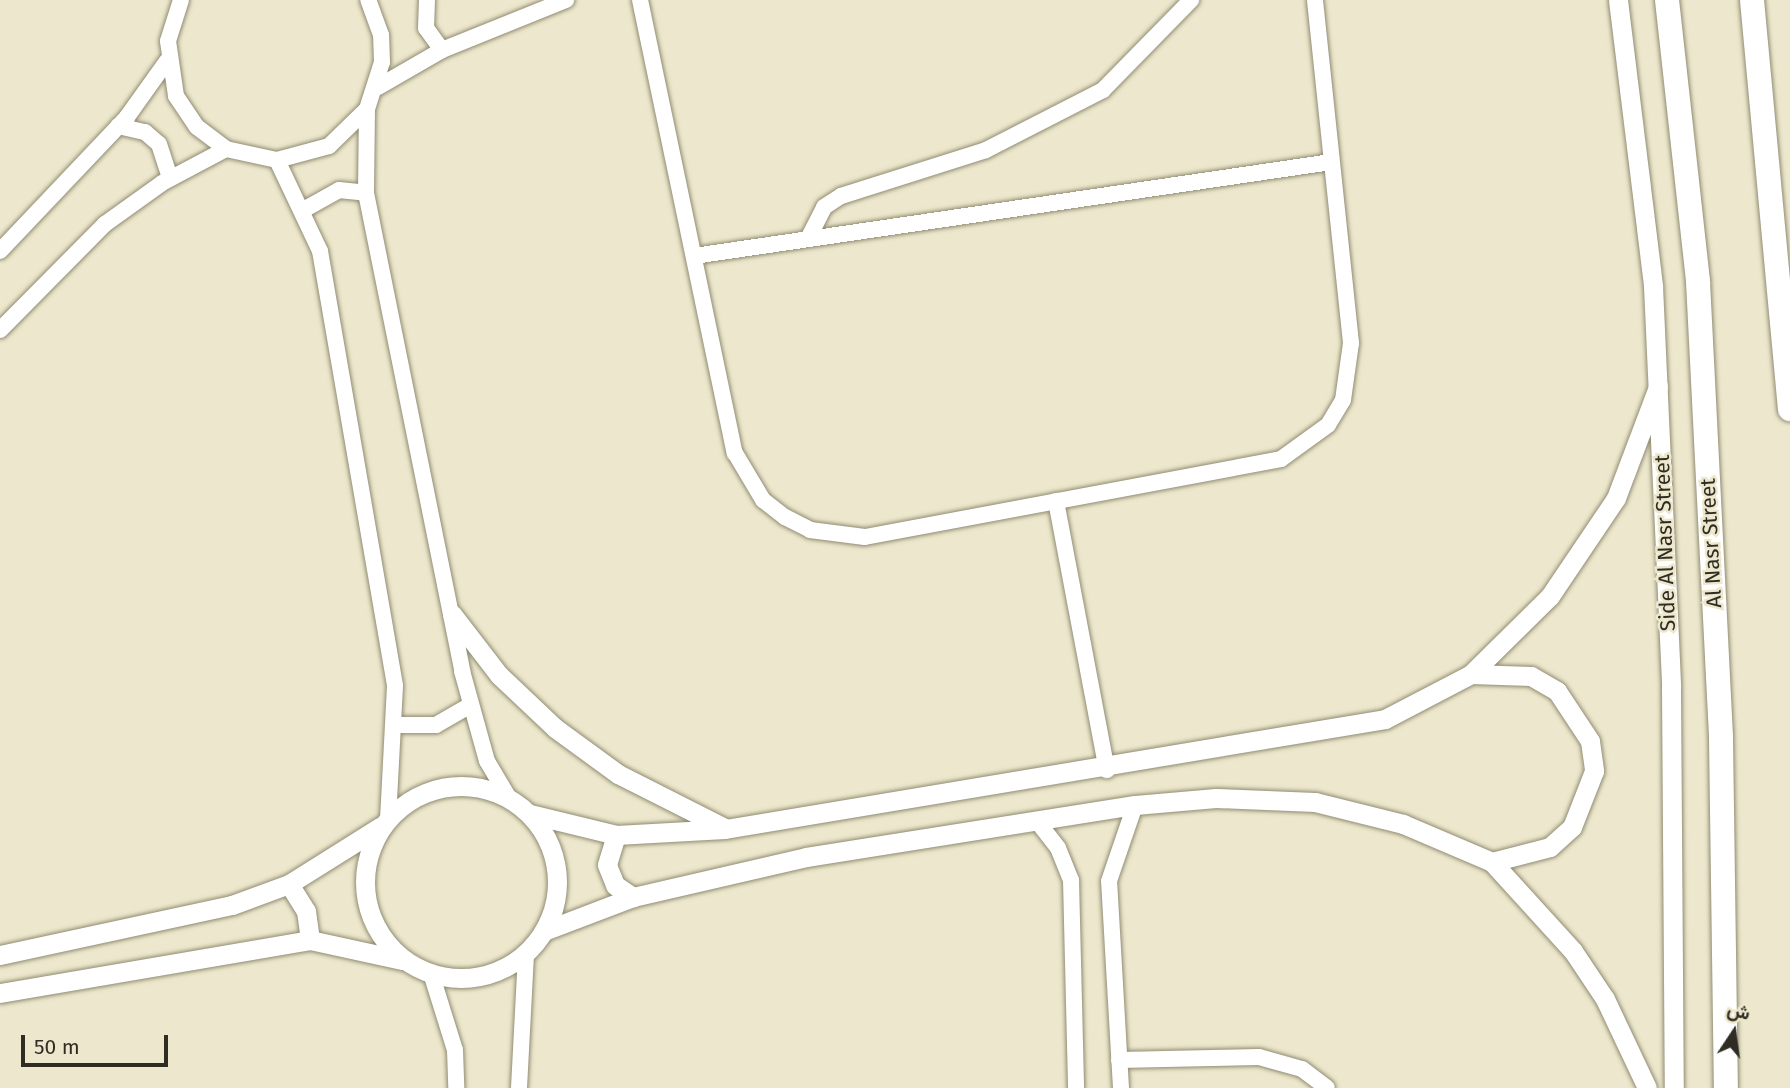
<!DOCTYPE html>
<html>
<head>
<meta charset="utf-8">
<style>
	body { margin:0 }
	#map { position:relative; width:1790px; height:1088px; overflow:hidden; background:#ede8cd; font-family:"Fira Sans",Vazirmatn,sans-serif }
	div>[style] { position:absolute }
	.roads { filter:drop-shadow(0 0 2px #908b72) drop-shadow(0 0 2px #908b72) }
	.minor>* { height:16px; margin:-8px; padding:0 8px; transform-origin:8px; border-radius:8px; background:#fff }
	.tertiary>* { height:19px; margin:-9.5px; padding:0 9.5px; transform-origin:9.5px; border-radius:9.5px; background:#fff }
	.tertiary>.ring { margin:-9.5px; padding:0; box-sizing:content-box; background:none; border:19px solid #fff; border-radius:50% }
	.primary>* { height:24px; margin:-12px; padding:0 12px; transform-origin:12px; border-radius:12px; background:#fff }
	span { translate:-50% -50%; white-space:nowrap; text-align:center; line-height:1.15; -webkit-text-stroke:5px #ede8cd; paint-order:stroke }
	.street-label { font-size:21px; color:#2f2d23 }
	.north { position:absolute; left:1699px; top:997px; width:70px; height:70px; -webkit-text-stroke:5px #ede8cd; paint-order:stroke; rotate:13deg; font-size:19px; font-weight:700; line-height:28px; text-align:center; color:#2f2d23 }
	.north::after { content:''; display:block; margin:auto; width:24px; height:32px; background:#2f2d23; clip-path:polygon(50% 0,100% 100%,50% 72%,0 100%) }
	.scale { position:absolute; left:21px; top:1035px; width:147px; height:32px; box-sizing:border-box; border:4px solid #2f2d23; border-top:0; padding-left:9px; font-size:21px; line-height:24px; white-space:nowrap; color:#2f2d23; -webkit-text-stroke:5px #ede8cd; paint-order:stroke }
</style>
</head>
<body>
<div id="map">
	<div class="roads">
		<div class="minor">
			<i style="left:181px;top:0;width:43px;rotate:107.6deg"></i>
			<i style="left:168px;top:41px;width:56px;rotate:81.7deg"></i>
			<i style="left:176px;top:96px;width:37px;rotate:56deg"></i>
			<i style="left:197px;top:127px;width:36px;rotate:37deg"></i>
			<i style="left:226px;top:149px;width:52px;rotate:12.2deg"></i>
			<i style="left:277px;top:160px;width:54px;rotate:-15.1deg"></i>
			<i style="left:329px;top:146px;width:53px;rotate:-44.2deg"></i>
			<i style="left:367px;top:109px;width:49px;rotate:-72.3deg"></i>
			<i style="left:382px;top:62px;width:27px;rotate:-92deg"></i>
			<i style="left:381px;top:35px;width:37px;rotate:-110deg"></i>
			<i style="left:427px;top:0;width:28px;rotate:92deg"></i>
			<i style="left:426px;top:28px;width:27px;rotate:54deg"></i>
			<i style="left:640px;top:0;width:463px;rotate:78.2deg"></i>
			<i style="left:735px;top:453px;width:55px;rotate:59.2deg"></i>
			<i style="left:763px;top:500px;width:28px;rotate:38deg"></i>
			<i style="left:785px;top:517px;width:28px;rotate:27deg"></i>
			<i style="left:810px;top:530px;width:55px;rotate:7.3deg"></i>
			<i style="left:865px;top:537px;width:423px;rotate:-10.6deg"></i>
			<i style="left:1281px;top:459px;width:58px;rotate:-35.9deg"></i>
			<i style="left:1328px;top:425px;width:29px;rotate:-59deg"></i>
			<i style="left:1343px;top:400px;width:58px;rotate:-82deg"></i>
			<i style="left:1351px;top:343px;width:345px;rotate:-96deg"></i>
			<i style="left:378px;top:87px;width:74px;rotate:-30deg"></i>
			<i style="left:442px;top:50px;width:134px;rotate:-22deg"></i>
			<i style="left:367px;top:109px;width:84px;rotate:90.7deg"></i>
			<i style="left:366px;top:193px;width:488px;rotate:78.6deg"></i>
			<i style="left:462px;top:671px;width:93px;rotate:74.5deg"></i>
			<i style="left:487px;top:761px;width:43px;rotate:59.3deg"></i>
			<i style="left:118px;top:126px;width:28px;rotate:13deg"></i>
			<i style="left:145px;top:132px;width:18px;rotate:41deg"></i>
			<i style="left:159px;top:144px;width:36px;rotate:72deg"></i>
			<i style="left:277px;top:160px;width:101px;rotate:64.7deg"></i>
			<i style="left:320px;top:251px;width:441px;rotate:80.2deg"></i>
			<i style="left:395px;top:686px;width:133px;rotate:93deg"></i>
			<i style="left:305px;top:209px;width:39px;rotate:-29deg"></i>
			<i style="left:339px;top:190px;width:27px;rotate:6deg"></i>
			<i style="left:810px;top:235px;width:31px;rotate:-63deg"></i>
			<i style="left:824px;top:207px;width:20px;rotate:-33deg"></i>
			<i style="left:841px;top:196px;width:152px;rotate:-17.6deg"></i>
			<i style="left:986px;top:150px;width:131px;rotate:-27.1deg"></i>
			<i style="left:1103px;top:90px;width:126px;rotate:-45.6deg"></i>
			<i style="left:0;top:251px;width:185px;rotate:-46.5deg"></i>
			<i style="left:127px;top:117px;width:69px;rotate:-54.5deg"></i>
			<i style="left:694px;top:256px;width:644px;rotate:-8.39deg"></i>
			<i style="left:0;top:330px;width:149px;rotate:-45.3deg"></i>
			<i style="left:105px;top:224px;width:70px;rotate:-35.7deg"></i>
			<i style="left:162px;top:183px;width:72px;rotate:-28deg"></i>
			<i style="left:1056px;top:501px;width:274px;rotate:79.3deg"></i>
			<i style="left:397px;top:725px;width:39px"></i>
			<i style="left:436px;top:725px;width:38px;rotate:-30deg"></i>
			<i style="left:1037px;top:821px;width:34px;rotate:52deg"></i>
			<i style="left:1058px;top:848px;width:35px;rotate:68deg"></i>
			<i style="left:1071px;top:880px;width:208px;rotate:88.6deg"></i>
			<i style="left:431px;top:973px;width:81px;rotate:72.7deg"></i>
			<i style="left:455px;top:1050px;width:38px;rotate:88deg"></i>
			<i style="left:1119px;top:1060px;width:140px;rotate:-1.2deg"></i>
			<i style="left:1259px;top:1057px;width:45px;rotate:15.6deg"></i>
			<i style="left:1302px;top:1069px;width:31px;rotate:37deg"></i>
			<i style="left:519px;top:1088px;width:135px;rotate:-87deg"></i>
			<i style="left:1121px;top:1088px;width:207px;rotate:-93.3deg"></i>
			<i style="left:1109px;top:881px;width:80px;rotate:-71.1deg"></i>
		</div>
		<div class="tertiary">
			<i style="left:1618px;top:0;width:288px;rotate:83deg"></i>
			<i style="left:1653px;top:286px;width:402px;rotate:87.4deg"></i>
			<i style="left:1671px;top:688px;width:400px;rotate:89.6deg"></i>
			<i style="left:452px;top:614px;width:77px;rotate:52.4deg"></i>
			<i style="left:499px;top:675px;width:77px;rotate:43.4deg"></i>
			<i style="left:555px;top:728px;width:78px;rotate:36.1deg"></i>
			<i style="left:618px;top:774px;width:120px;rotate:26.8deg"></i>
			<i style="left:1471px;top:674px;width:60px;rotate:1.9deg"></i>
			<i style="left:1531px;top:676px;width:30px;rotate:30deg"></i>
			<i style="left:1557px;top:691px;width:60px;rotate:56.6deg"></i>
			<i style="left:1590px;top:741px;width:30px;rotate:82deg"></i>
			<i style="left:1594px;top:771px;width:60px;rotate:111.4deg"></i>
			<i style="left:1572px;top:827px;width:30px;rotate:138deg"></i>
			<i style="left:1550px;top:847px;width:60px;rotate:165.5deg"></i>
			<i class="ring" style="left:365px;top:786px;width:173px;height:173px"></i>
			<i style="left:530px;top:814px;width:89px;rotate:13.7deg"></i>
			<i style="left:616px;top:835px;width:109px;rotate:-3.2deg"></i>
			<i style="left:725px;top:829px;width:669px;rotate:-9.46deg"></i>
			<i style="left:1385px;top:719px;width:97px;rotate:-27.6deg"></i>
			<i style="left:1471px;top:674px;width:111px;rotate:-44.6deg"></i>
			<i style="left:1550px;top:596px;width:118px;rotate:-56deg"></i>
			<i style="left:1616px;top:498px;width:119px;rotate:-69.3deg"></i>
			<i style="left:616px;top:835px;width:31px;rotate:107deg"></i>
			<i style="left:607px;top:865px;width:22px;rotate:68deg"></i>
			<i style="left:615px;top:885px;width:22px;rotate:34deg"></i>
			<i style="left:289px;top:884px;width:32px;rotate:58deg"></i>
			<i style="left:306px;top:911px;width:29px;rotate:82deg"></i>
			<i style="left:544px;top:931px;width:95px;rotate:-20.9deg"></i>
			<i style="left:633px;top:897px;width:178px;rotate:-13deg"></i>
			<i style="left:806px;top:857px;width:333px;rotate:-9deg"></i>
			<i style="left:1135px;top:805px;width:81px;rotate:-4.9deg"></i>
			<i style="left:1216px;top:798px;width:99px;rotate:2.3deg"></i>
			<i style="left:1315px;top:802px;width:91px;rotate:14deg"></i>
			<i style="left:1403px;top:824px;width:97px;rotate:23.1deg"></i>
			<i style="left:1492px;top:862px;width:120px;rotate:47.7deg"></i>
			<i style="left:1573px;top:951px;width:58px;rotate:56.3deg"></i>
			<i style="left:1605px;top:999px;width:98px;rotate:64.7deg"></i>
			<i style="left:0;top:955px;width:237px;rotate:-12.2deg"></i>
			<i style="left:232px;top:905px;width:61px;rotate:-20.2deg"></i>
			<i style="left:289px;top:884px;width:107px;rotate:-32.1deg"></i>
			<i style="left:0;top:993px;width:314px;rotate:-9.7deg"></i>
			<i style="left:310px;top:940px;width:94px;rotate:12.3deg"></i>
		</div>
		<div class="primary">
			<i style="left:1667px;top:0;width:284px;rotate:83.7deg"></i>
			<i style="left:1698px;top:282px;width:457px;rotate:87.1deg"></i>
			<i style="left:1721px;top:738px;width:350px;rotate:89.2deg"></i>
			<i style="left:1752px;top:0;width:411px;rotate:84.7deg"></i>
		</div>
	</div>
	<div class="street-label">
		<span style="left:1665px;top:543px;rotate:-92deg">Side Al Nasr Street</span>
		<span style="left:1711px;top:543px;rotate:-93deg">Al Nasr Street</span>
	</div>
	<div class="north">ش</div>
	<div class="scale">50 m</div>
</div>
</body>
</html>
